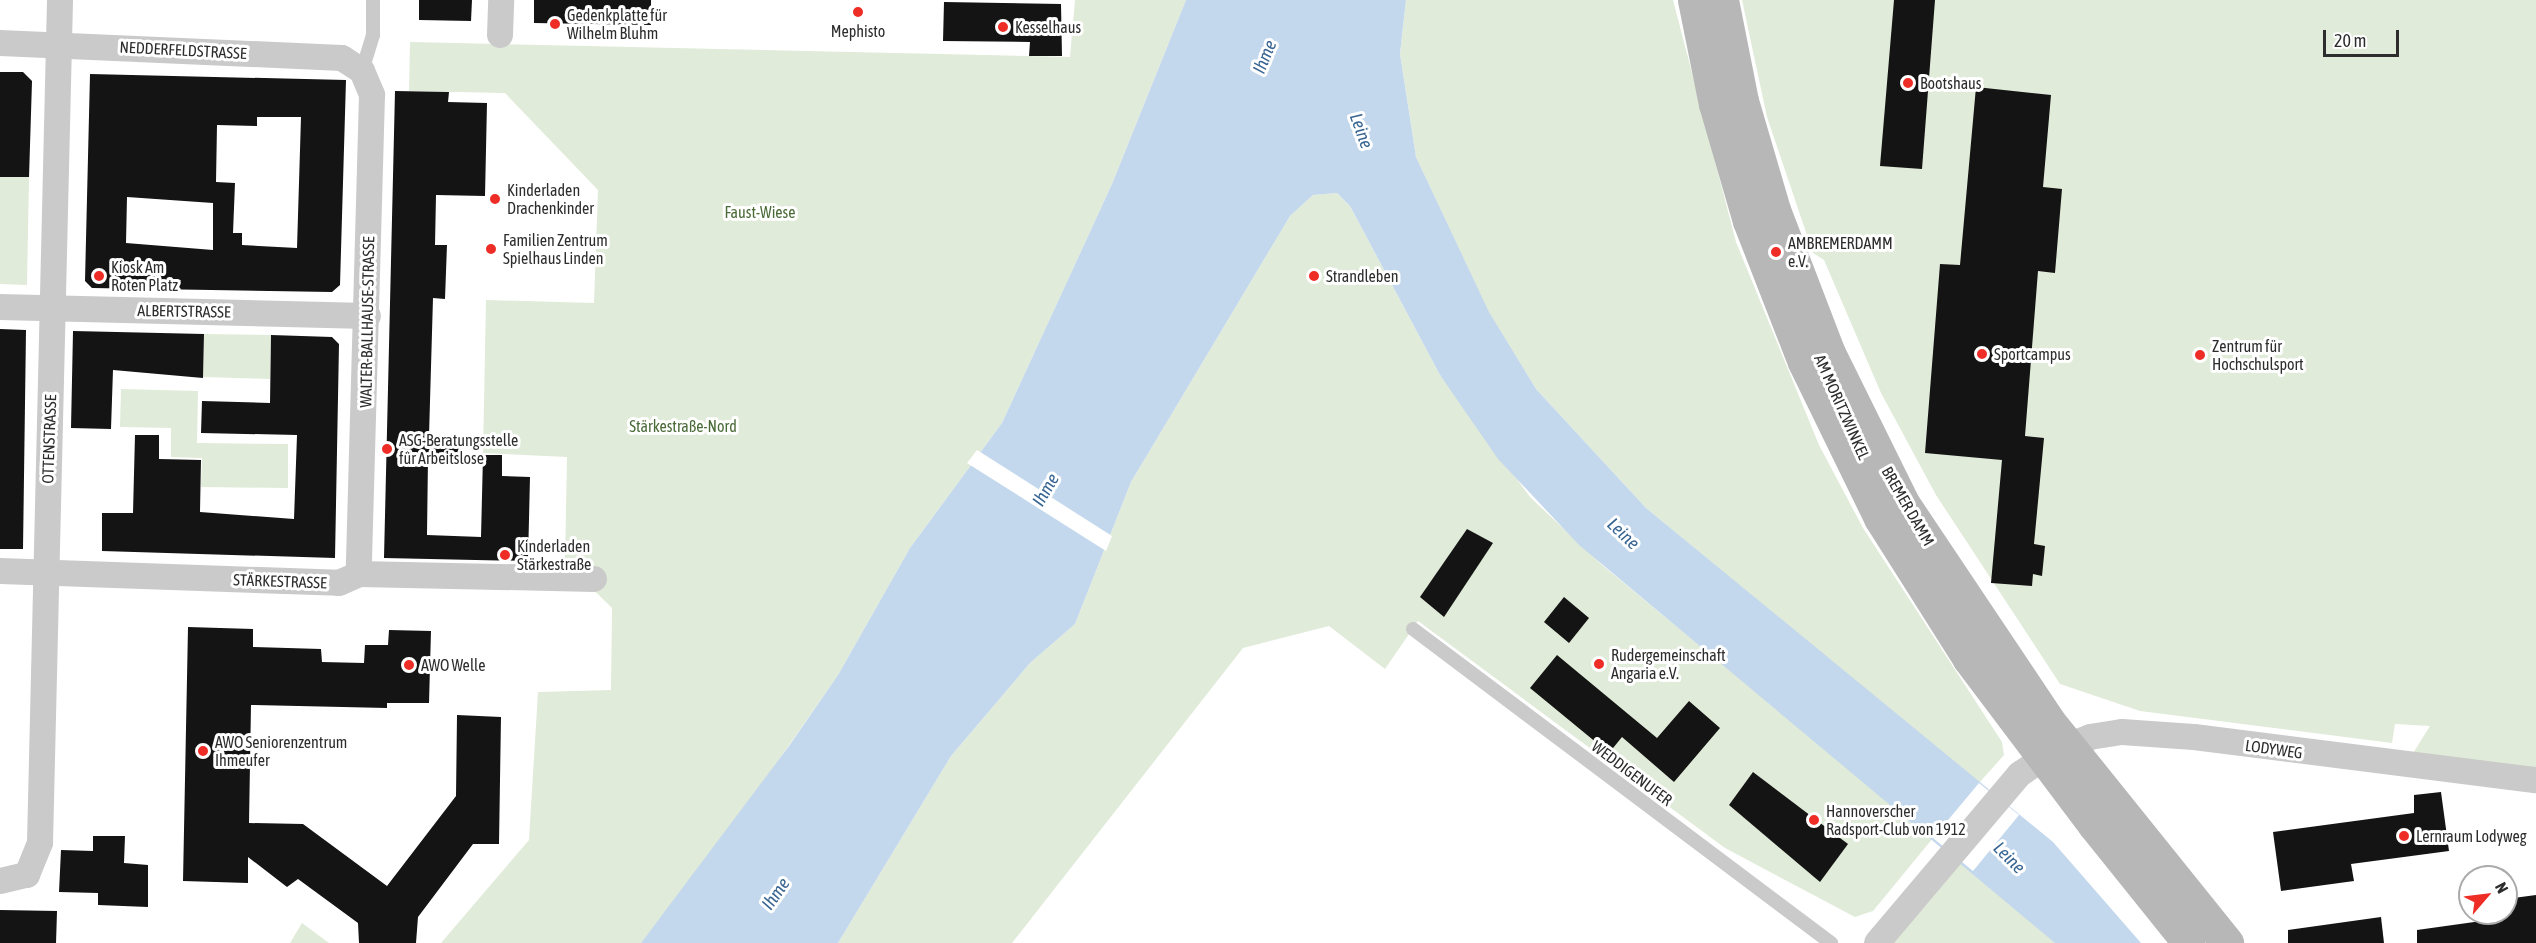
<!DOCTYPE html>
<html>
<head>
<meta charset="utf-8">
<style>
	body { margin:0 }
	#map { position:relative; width:2536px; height:943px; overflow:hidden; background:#fff; font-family:"Asap Condensed",sans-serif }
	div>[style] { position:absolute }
	.green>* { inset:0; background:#e1ebd9 }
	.water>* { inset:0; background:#c4d8ed }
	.pier>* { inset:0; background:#fff }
	.building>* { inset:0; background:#141414 }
	.lane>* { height:14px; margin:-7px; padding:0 7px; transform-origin:7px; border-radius:7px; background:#cacaca }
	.street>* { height:26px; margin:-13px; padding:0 13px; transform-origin:13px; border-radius:13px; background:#cacaca }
	.secondary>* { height:33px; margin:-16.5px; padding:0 16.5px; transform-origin:16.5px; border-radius:16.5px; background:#b7b7b7 }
	.secondary-bridge>* { height:33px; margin:-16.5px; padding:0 16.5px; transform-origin:16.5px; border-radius:16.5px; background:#b7b7b7 }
	.dots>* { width:16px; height:16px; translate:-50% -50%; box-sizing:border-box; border:3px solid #fff; border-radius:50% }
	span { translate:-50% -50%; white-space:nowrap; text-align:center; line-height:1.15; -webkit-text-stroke:6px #fff; paint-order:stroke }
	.poi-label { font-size:16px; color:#2d2d2d }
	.left { translate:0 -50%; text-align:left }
	.street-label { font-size:16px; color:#2d2d2d }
	.park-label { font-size:16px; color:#4a6a38 }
	.water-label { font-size:18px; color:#386592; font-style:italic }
	.north { position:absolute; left:2458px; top:865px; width:60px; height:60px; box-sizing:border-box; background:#fff; border:2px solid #ababab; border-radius:50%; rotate:62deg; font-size:16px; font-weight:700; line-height:24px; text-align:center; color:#2d2d2d }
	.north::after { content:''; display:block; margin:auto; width:21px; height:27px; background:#ed2d26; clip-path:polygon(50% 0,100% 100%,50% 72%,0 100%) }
	.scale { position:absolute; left:2323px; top:30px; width:76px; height:27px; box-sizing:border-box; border:3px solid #2d2d2d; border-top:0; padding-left:8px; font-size:18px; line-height:21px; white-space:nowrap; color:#2d2d2d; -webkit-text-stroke:4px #fff; paint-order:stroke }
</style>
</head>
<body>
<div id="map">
	<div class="green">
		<i style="clip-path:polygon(1075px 0,1186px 0,1112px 184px,1002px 423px,910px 548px,838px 675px,737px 820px,641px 943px,441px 943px,529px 840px,538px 692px,611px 690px,612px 608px,565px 562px,567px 457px,483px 453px,486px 300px,594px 303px,598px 190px,505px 93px,409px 91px,410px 42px,1070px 57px)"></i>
		<i style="clip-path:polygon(1406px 0,1673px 0,1736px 242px,1819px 445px,1863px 528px,2002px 742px,2004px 755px,1979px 783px,1646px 508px,1536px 389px,1489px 313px,1416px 157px,1400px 54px)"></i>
		<i style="clip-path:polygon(1742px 0,2536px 0,2536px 780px,2405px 766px,2430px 726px,2395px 724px,2392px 743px,2140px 711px,2060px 684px,1936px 495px,1881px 393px,1824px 260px,1813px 253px,1767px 117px)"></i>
		<i style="clip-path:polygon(0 177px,29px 177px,27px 285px,0 284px)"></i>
		<i style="clip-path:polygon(1337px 193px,1350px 206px,1440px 375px,1530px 497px,1602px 565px,1933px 838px,1873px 911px,1855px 917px,1725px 848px,1418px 621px,1385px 669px,1329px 626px,1243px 648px,1012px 943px,838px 943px,951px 756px,1030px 663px,1075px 624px,1131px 482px,1290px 216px,1313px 195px)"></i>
		<i style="clip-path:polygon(204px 334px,271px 335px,270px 379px,203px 377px)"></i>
		<i style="clip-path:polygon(121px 389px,198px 391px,197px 443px,288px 444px,288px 488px,201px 487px,202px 458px,171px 457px,171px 428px,120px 427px)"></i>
		<i style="clip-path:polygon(1954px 855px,2003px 894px,2055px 943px,1877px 943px)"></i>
		<i style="clip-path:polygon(302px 923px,329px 943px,290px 943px)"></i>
	</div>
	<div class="water">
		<i style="clip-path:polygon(1186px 0,1406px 0,1400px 54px,1416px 157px,1489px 312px,1536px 389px,1646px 508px,2053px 842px,2141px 943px,2055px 943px,1579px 545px,1498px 459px,1440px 375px,1350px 206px,1337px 193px,1313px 195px,1290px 216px,1131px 482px,1075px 624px,1030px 663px,951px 756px,838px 943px,641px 943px,789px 746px,838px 675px,910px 548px,1002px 423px,1112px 184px)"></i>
	</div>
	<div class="pier">
		<i style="clip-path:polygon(977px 450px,1112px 536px,1106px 551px,967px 463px)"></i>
		<i style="clip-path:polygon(1979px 783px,2019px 815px,1973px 871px,1933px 838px)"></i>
	</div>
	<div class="building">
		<i style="clip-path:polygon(419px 0,472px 0,471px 21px,419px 20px)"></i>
		<i style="clip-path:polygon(534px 0,651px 0,651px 25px,534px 23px)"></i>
		<i style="clip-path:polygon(1894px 0,1935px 0,1922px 169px,1880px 166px)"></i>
		<i style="clip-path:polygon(944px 2px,1061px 4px,1062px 56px,1029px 56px,1030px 42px,943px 41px)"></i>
		<i style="clip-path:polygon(0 72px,23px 72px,32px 81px,29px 177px,0 177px)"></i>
		<i style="clip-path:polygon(evenodd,90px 74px,346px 80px,340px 285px,332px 292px,92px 288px,85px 281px,90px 74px,257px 117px,301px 117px,297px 248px,242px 245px,242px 233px,233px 233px,235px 183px,216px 182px,217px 125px,257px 126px,257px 117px,90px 74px,127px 197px,213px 203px,213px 250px,126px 243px,127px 197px)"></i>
		<i style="clip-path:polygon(1976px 87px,2051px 95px,2043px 187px,2062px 189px,2055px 273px,2038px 271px,2025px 436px,2044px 438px,2034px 544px,2045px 546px,2042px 576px,2033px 574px,2032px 586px,1991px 583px,2002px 460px,1925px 453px,1940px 264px,1960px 265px)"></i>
		<i style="clip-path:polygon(395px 91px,449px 92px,448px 102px,487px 103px,485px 196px,436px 195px,435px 245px,447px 245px,445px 299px,433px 298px,429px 436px,459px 436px,459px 458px,428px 458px,427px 535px,481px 537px,483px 455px,502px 455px,502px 476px,530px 477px,528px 561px,384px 558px)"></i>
		<i style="clip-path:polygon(0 329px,26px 330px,23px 549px,0 549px)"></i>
		<i style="clip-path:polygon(73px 331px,204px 334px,203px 378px,113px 370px,111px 429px,71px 428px)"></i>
		<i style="clip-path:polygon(271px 335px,332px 337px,339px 344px,335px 558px,102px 551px,102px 513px,133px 513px,135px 435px,159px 435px,159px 459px,201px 460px,200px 512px,294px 519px,297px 435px,201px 433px,202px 401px,270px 403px)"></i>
		<i style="clip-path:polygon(1467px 529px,1493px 543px,1444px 617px,1420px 597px)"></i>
		<i style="clip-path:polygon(1564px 597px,1589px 618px,1569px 643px,1544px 622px)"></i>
		<i style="clip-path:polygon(188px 627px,253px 629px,253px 647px,321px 649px,322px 662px,364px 663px,365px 645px,388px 645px,389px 630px,431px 631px,429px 703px,387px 703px,387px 708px,251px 705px,249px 823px,303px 824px,387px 886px,456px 796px,457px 715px,501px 717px,499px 844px,473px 844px,418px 917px,416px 943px,359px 943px,358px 923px,298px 879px,287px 887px,248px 857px,248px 883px,183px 881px)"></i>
		<i style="clip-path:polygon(1557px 655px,1657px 738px,1689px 701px,1720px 728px,1674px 782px,1622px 737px,1609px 753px,1530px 688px)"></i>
		<i style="clip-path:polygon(1753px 772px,1848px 844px,1820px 882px,1729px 805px)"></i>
		<i style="clip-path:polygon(2441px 792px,2449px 851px,2351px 864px,2354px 881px,2281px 891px,2273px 832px,2414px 813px,2414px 795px)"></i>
		<i style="clip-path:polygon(93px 836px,125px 836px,124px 863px,148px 865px,148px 907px,98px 905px,98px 893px,59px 892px,61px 850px,93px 851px)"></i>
		<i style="clip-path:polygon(2536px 895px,2536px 943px,2417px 943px,2417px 930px,2503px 918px,2506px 899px)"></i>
		<i style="clip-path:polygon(0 910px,57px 911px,56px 943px,0 943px)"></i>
		<i style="clip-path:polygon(2381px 917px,2384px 943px,2288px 943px,2288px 930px)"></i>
	</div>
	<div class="lane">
		<i style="left:362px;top:71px;width:38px;rotate:-73deg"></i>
		<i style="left:373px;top:35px;width:35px;rotate:-90deg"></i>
		<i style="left:1413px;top:629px;width:523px;rotate:36.91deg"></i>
	</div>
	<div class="street">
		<i style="left:500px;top:35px;width:35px;rotate:-88deg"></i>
		<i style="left:0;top:43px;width:342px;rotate:2.5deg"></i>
		<i style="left:342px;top:58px;width:24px;rotate:33deg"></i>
		<i style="left:362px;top:71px;width:26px;rotate:67deg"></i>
		<i style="left:372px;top:95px;width:479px;rotate:91.6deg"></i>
		<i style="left:0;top:307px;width:368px;rotate:1.4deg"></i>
		<i style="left:0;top:571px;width:339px;rotate:2deg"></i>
		<i style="left:339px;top:583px;width:22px;rotate:-24deg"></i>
		<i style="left:359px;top:574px;width:235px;rotate:1.2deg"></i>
		<i style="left:0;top:881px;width:28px;rotate:-13deg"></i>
		<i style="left:27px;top:875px;width:35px;rotate:-68deg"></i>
		<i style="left:40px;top:843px;width:843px;rotate:-88.64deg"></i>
		<i style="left:1877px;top:943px;width:221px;rotate:-49.8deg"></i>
		<i style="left:2020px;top:774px;width:41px;rotate:-34.1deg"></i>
		<i style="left:2054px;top:751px;width:39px;rotate:-21deg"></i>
		<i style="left:2090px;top:737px;width:32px;rotate:-9deg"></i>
		<i style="left:2122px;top:732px;width:72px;rotate:4deg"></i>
		<i style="left:2194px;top:737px;width:345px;rotate:7.2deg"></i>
	</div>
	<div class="secondary">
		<i style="left:1694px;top:0;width:106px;rotate:78.6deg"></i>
		<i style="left:1715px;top:104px;width:122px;rotate:73.8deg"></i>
		<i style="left:1722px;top:0;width:103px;rotate:78.8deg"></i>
		<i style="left:1742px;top:101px;width:114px;rotate:73.6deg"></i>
		<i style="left:2094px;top:825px;width:151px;rotate:51.2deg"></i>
	</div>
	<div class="secondary-bridge">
		<i style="left:1774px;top:210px;width:153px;rotate:69deg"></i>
		<i style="left:1829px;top:353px;width:167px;rotate:63.7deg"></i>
		<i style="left:1903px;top:503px;width:261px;rotate:56.2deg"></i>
		<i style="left:2048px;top:720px;width:286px;rotate:51.2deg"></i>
		<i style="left:1749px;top:221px;width:151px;rotate:68.7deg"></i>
		<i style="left:1804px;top:362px;width:174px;rotate:64deg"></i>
		<i style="left:1880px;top:518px;width:167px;rotate:57.7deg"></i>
		<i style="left:1969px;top:659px;width:208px;rotate:53deg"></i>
	</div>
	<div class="dots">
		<i style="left:858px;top:12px;background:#ed2d26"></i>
		<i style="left:555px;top:24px;background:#ed2d26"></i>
		<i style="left:1003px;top:27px;background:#ed2d26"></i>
		<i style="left:1908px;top:83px;background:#ed2d26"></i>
		<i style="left:495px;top:199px;background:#ed2d26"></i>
		<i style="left:491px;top:249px;background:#ed2d26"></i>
		<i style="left:1776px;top:252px;background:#ed2d26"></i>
		<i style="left:99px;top:276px;background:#ed2d26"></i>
		<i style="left:1314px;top:276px;background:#ed2d26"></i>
		<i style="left:1982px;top:354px;background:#ed2d26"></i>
		<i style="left:2200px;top:355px;background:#ed2d26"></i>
		<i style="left:387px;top:449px;background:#ed2d26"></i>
		<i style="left:505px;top:555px;background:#ed2d26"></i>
		<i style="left:1599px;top:664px;background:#ed2d26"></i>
		<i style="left:409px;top:665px;background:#ed2d26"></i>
		<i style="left:203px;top:751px;background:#ed2d26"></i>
		<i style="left:1814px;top:820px;background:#ed2d26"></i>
		<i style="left:2404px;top:836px;background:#ed2d26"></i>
	</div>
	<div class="poi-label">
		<span class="left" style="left:567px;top:24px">Gedenkplatte für<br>Wilhelm Bluhm</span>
		<span class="left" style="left:1015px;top:27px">Kesselhaus</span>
		<span style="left:858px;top:31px">Mephisto</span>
		<span class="left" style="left:1920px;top:83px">Bootshaus</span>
		<span class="left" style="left:507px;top:199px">Kinderladen<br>Drachenkinder</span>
		<span class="left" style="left:503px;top:249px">Familien Zentrum<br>Spielhaus Linden</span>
		<span class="left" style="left:1788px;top:252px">AMBREMERDAMM<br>e.V.</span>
		<span class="left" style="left:111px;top:276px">Kiosk Am<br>Roten Platz</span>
		<span class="left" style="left:1326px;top:276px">Strandleben</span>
		<span class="left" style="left:2212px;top:355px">Zentrum für<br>Hochschulsport</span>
		<span class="left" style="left:1994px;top:354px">Sportcampus</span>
		<span class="left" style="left:399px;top:449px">ASG-Beratungsstelle<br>für Arbeitslose</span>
		<span class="left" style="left:517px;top:555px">Kinderladen<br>Stärkestraße</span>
		<span class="left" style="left:1611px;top:664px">Rudergemeinschaft<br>Angaria e.V.</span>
		<span class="left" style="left:421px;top:665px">AWO Welle</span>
		<span class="left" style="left:215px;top:751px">AWO Seniorenzentrum<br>Ihmeufer</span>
		<span class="left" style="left:1826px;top:820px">Hannoverscher<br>Radsport-Club von 1912</span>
		<span class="left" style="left:2416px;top:836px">Lernraum Lodyweg</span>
	</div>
	<div class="street-label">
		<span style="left:183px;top:50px;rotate:3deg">NEDDERFELDSTRASSE</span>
		<span style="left:184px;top:311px;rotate:1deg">ALBERTSTRASSE</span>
		<span style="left:367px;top:322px;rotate:-89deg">WALTER-BALLHAUSE-STRASSE</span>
		<span style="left:1842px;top:407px;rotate:66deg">AM MORITZWINKEL</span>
		<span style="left:49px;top:439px;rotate:-88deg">OTTENSTRASSE</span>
		<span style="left:1908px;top:506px;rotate:60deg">BREMER DAMM</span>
		<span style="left:280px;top:581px;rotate:2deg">STÄRKESTRASSE</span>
		<span style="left:2274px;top:749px;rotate:8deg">LODYWEG</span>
		<span style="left:1632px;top:773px;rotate:37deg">WEDDIGENUFER</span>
	</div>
	<div class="park-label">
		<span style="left:760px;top:212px">Faust-Wiese</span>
		<span style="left:683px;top:426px">Stärkestraße-Nord</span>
	</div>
	<div class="water-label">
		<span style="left:1265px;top:57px;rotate:-68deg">Ihme</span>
		<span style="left:1361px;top:131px;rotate:70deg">Leine</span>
		<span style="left:1046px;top:490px;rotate:-60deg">Ihme</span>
		<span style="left:1623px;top:534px;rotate:43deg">Leine</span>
		<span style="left:2009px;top:858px;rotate:45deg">Leine</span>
		<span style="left:776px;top:894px;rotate:-55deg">Ihme</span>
	</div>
	<div class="north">N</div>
	<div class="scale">20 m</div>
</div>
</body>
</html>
